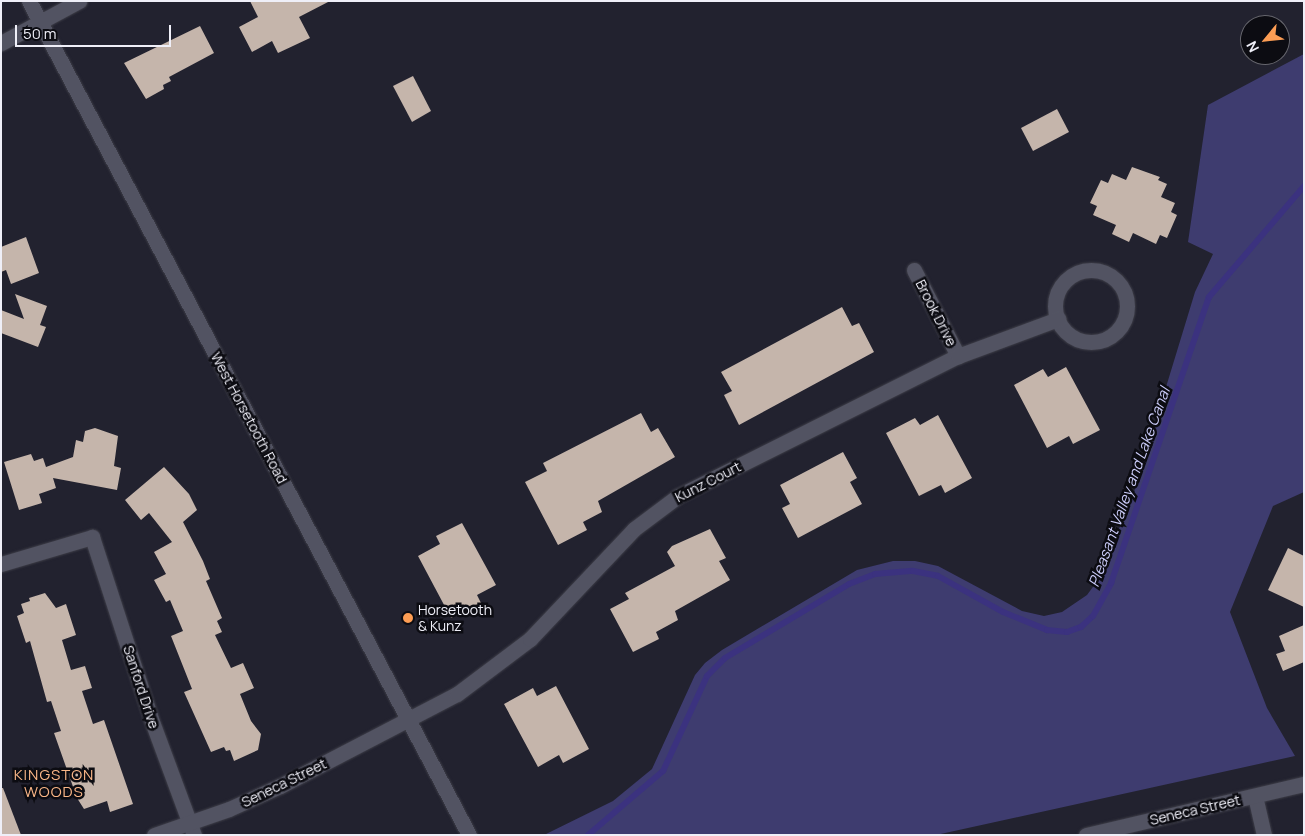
<!DOCTYPE html>
<html>
<head>
<meta charset="utf-8">
<style>
	body { margin:0 }
	#map { position:relative; width:1305px; height:836px; overflow:hidden; background:#22222f; font-family:Manrope,sans-serif }
	div>[style] { position:absolute }
	.green>* { inset:0; background:#3e3c6f }
	.stream>* { height:6px; margin:-3px; padding:0 3px; transform-origin:3px; border-radius:3px; background:#3b327f }
	.building>* { inset:0; background:#c5b5ab }
	.roads { filter:drop-shadow(0 0 1px #3e3e48) drop-shadow(0 0 1px #3e3e48) }
	.street>* { height:15px; margin:-7.5px; padding:0 7.5px; transform-origin:7.5px; border-radius:7.5px; background:#525362 }
	.street>.ring { margin:-7.5px; padding:0; box-sizing:content-box; background:none; border:15px solid #525362; border-radius:50% }
	.secondary>* { height:15px; margin:-7.5px; padding:0 7.5px; transform-origin:7.5px; border-radius:7.5px; background:#525362 }
	.dots>* { width:14px; height:14px; translate:-50% -50%; box-sizing:border-box; border:2px solid #0c0c12; border-radius:50% }
	span { translate:-50% -50%; white-space:nowrap; text-align:center; line-height:1.15; -webkit-text-stroke:5px #0c0c12; paint-order:stroke }
	.street-label { font-size:14px; color:#efeff8 }
	.poi-label { font-size:14px; color:#efeff8 }
	.left { translate:0 -50%; text-align:left }
	.water-label { font-size:15px; color:#cbccf9; font-style:italic }
	.neighbourhood-label { font-size:15px; color:#fbb788; letter-spacing:1px }
	.frame { position:absolute; inset:0; border:2px solid #efeff8; pointer-events:none }
	.north { position:absolute; left:1240px; top:15px; width:50px; height:50px; box-sizing:border-box; background:#0c0c12; border:1px solid #67676e; border-radius:50%; rotate:242deg; font-size:14px; font-weight:700; line-height:20px; text-align:center; color:#efeff8 }
	.north::after { content:''; display:block; margin:auto; width:18px; height:22px; background:#fd9d54; clip-path:polygon(50% 0,100% 100%,50% 72%,0 100%) }
	.scale { position:absolute; left:15px; top:25px; width:156px; height:22px; box-sizing:border-box; border:2px solid #efeff8; border-top:0; padding-left:6px; font-size:15px; line-height:18px; white-space:nowrap; color:#efeff8; -webkit-text-stroke:4px #0c0c12; paint-order:stroke }
</style>
</head>
<body>
<div id="map">
	<div class="green">
		<i style="clip-path:polygon(1304px 54px,1304px 492px,1273px 506px,1230px 612px,1267px 708px,1295px 756px,936px 835px,544px 835px,613px 801px,652px 769px,695px 675px,705px 663px,722px 650px,857px 570px,893px 561px,915px 561px,938px 566px,1022px 611px,1044px 616px,1062px 612px,1087px 595px,1098px 580px,1134px 492px,1195px 292px,1213px 254px,1188px 242px,1208px 105px)"></i>
	</div>
	<div class="stream">
		<i style="left:588px;top:835px;width:99px;rotate:-40.5deg"></i>
		<i style="left:663px;top:771px;width:105px;rotate:-65.1deg"></i>
		<i style="left:707px;top:676px;width:25px;rotate:-45deg"></i>
		<i style="left:725px;top:658px;width:144px;rotate:-30.8deg"></i>
		<i style="left:849px;top:584px;width:28px;rotate:-21deg"></i>
		<i style="left:875px;top:574px;width:38px;rotate:-5deg"></i>
		<i style="left:913px;top:571px;width:25px;rotate:11deg"></i>
		<i style="left:938px;top:576px;width:74px;rotate:29deg"></i>
		<i style="left:1003px;top:612px;width:48px;rotate:22.2deg"></i>
		<i style="left:1047px;top:630px;width:20px;rotate:6deg"></i>
		<i style="left:1067px;top:632px;width:15px;rotate:-20deg"></i>
		<i style="left:1081px;top:627px;width:16px;rotate:-43deg"></i>
		<i style="left:1093px;top:616px;width:38px;rotate:-61deg"></i>
		<i style="left:1111px;top:583px;width:302px;rotate:-71.1deg"></i>
		<i style="left:1209px;top:297px;width:146px;rotate:-49.4deg"></i>
	</div>
	<div class="building">
		<i style="clip-path:polygon(250px 1px,330px 1px,299px 17px,310px 38px,278px 53px,272px 41px,252px 52px,239px 27px,258px 17px)"></i>
		<i style="clip-path:polygon(200px 26px,214px 53px,169px 77px,171px 81px,163px 85px,164px 89px,146px 99px,124px 63px)"></i>
		<i style="clip-path:polygon(413px 76px,431px 111px,412px 122px,393px 86px)"></i>
		<i style="clip-path:polygon(1057px 109px,1069px 132px,1033px 151px,1021px 128px)"></i>
		<i style="clip-path:polygon(1132px 167px,1160px 177px,1158px 180px,1167px 184px,1161px 197px,1175px 203px,1171px 212px,1177px 215px,1167px 238px,1160px 235px,1156px 244px,1133px 233px,1129px 242px,1112px 234px,1116px 225px,1093px 215px,1097px 206px,1090px 203px,1101px 180px,1108px 183px,1112px 174px,1126px 180px)"></i>
		<i style="clip-path:polygon(26px 237px,39px 273px,11px 284px,6px 270px,1px 272px,1px 247px)"></i>
		<i style="clip-path:polygon(15px 294px,47px 306px,40px 325px,46px 327px,38px 347px,1px 333px,1px 310px,24px 319px)"></i>
		<i style="clip-path:polygon(842px 307px,852px 326px,859px 323px,874px 352px,739px 425px,724px 395px,732px 391px,721px 372px)"></i>
		<i style="clip-path:polygon(1066px 367px,1100px 430px,1073px 444px,1069px 436px,1047px 448px,1014px 385px,1043px 369px,1048px 377px)"></i>
		<i style="clip-path:polygon(641px 413px,651px 432px,658px 428px,675px 457px,598px 501px,602px 512px,583px 522px,587px 530px,558px 545px,525px 482px,547px 471px,543px 463px)"></i>
		<i style="clip-path:polygon(938px 415px,972px 478px,945px 493px,941px 485px,919px 496px,886px 433px,915px 418px,920px 425px)"></i>
		<i style="clip-path:polygon(95px 428px,118px 436px,114px 466px,121px 468px,117px 490px,53px 478px,56px 488px,39px 494px,42px 503px,19px 510px,4px 462px,31px 454px,34px 461px,43px 458px,46px 467px,73px 457px,76px 440px,83px 442px,85px 431px)"></i>
		<i style="clip-path:polygon(843px 452px,857px 478px,850px 482px,862px 504px,798px 538px,782px 508px,790px 504px,780px 485px)"></i>
		<i style="clip-path:polygon(164px 467px,189px 494px,197px 510px,183px 522px,203px 561px,210px 579px,206px 581px,222px 618px,217px 621px,222px 632px,215px 635px,231px 668px,243px 663px,254px 688px,240px 694px,251px 721px,261px 734px,258px 750px,234px 761px,230px 750px,226px 751px,224px 747px,211px 752px,184px 692px,192px 689px,171px 636px,183px 631px,170px 600px,166px 602px,154px 580px,166px 574px,154px 552px,172px 542px,149px 513px,141px 520px,125px 500px)"></i>
		<i style="clip-path:polygon(462px 523px,496px 585px,477px 595px,481px 603px,451px 618px,418px 556px,440px 544px,436px 536px)"></i>
		<i style="clip-path:polygon(710px 529px,726px 558px,719px 561px,730px 580px,675px 611px,678px 620px,656px 632px,659px 639px,633px 652px,610px 609px,629px 599px,625px 593px,675px 566px,667px 552px,672px 546px)"></i>
		<i style="clip-path:polygon(1288px 548px,1304px 556px,1304px 607px,1268px 590px)"></i>
		<i style="clip-path:polygon(45px 593px,56px 608px,66px 604px,76px 635px,62px 640px,71px 670px,85px 666px,92px 688px,82px 691px,93px 724px,104px 720px,133px 804px,110px 812px,107px 801px,84px 809px,77px 798px,54px 733px,61px 731px,51px 701px,47px 702px,30px 641px,26px 643px,17px 616px,24px 613px,21px 604px,30px 601px,29px 598px)"></i>
		<i style="clip-path:polygon(1304px 625px,1304px 662px,1283px 671px,1276px 654px,1285px 651px,1279px 636px)"></i>
		<i style="clip-path:polygon(556px 686px,589px 749px,563px 763px,559px 755px,538px 767px,504px 704px,533px 688px,537px 696px)"></i>
		<i style="clip-path:polygon(1px 788px,3px 788px,21px 835px,1px 835px)"></i>
	</div>
	<div class="roads">
		<div class="street">
			<i style="left:1px;top:43px;width:89px;rotate:-28.3deg"></i>
			<i style="left:914px;top:270px;width:97px;rotate:62.9deg"></i>
			<i class="ring" style="left:1055px;top:270px;width:57px;height:57px"></i>
			<i style="left:1px;top:564px;width:95px;rotate:-16.5deg"></i>
			<i style="left:92px;top:537px;width:188px;rotate:72deg"></i>
			<i style="left:150px;top:716px;width:127px;rotate:69.7deg"></i>
			<i style="left:1255px;top:796px;width:40px;rotate:77deg"></i>
			<i style="left:154px;top:835px;width:79px;rotate:-19.1deg"></i>
			<i style="left:229px;top:809px;width:56px;rotate:-24.3deg"></i>
			<i style="left:280px;top:786px;width:199px;rotate:-27.5deg"></i>
			<i style="left:457px;top:694px;width:91px;rotate:-37deg"></i>
			<i style="left:530px;top:639px;width:151px;rotate:-46.6deg"></i>
			<i style="left:634px;top:529px;width:55px;rotate:-36.9deg"></i>
			<i style="left:678px;top:496px;width:313px;rotate:-26.6deg"></i>
			<i style="left:958px;top:356px;width:107px;rotate:-20.3deg"></i>
			<i style="left:1086px;top:835px;width:224px;rotate:-13.2deg"></i>
		</div>
		<div class="secondary">
			<i style="left:29px;top:1px;width:943px;rotate:62.18deg"></i>
		</div>
	</div>
	<div class="dots">
		<i style="left:408px;top:618px;background:#fd9d54"></i>
	</div>
	<div class="street-label">
		<span style="left:936px;top:313px;rotate:63deg">Brook Drive</span>
		<span style="left:249px;top:418px;rotate:62deg">West Horsetooth Road</span>
		<span style="left:708px;top:482px;rotate:-27deg">Kunz Court</span>
		<span style="left:141px;top:687px;rotate:72deg">Sanford Drive</span>
		<span style="left:284px;top:783px;rotate:-26deg">Seneca Street</span>
		<span style="left:1195px;top:810px;rotate:-13deg">Seneca Street</span>
	</div>
	<div class="poi-label">
		<span class="left" style="left:418px;top:618px">Horsetooth<br>&amp; Kunz</span>
	</div>
	<div class="water-label">
		<span style="left:1129px;top:487px;rotate:-70deg">Pleasant Valley and Lake Canal</span>
	</div>
	<div class="neighbourhood-label">
		<span style="left:54px;top:783px">KINGSTON<br>WOODS</span>
	</div>
	<div class="frame"></div>
	<div class="north">N</div>
	<div class="scale">50 m</div>
</div>
</body>
</html>
